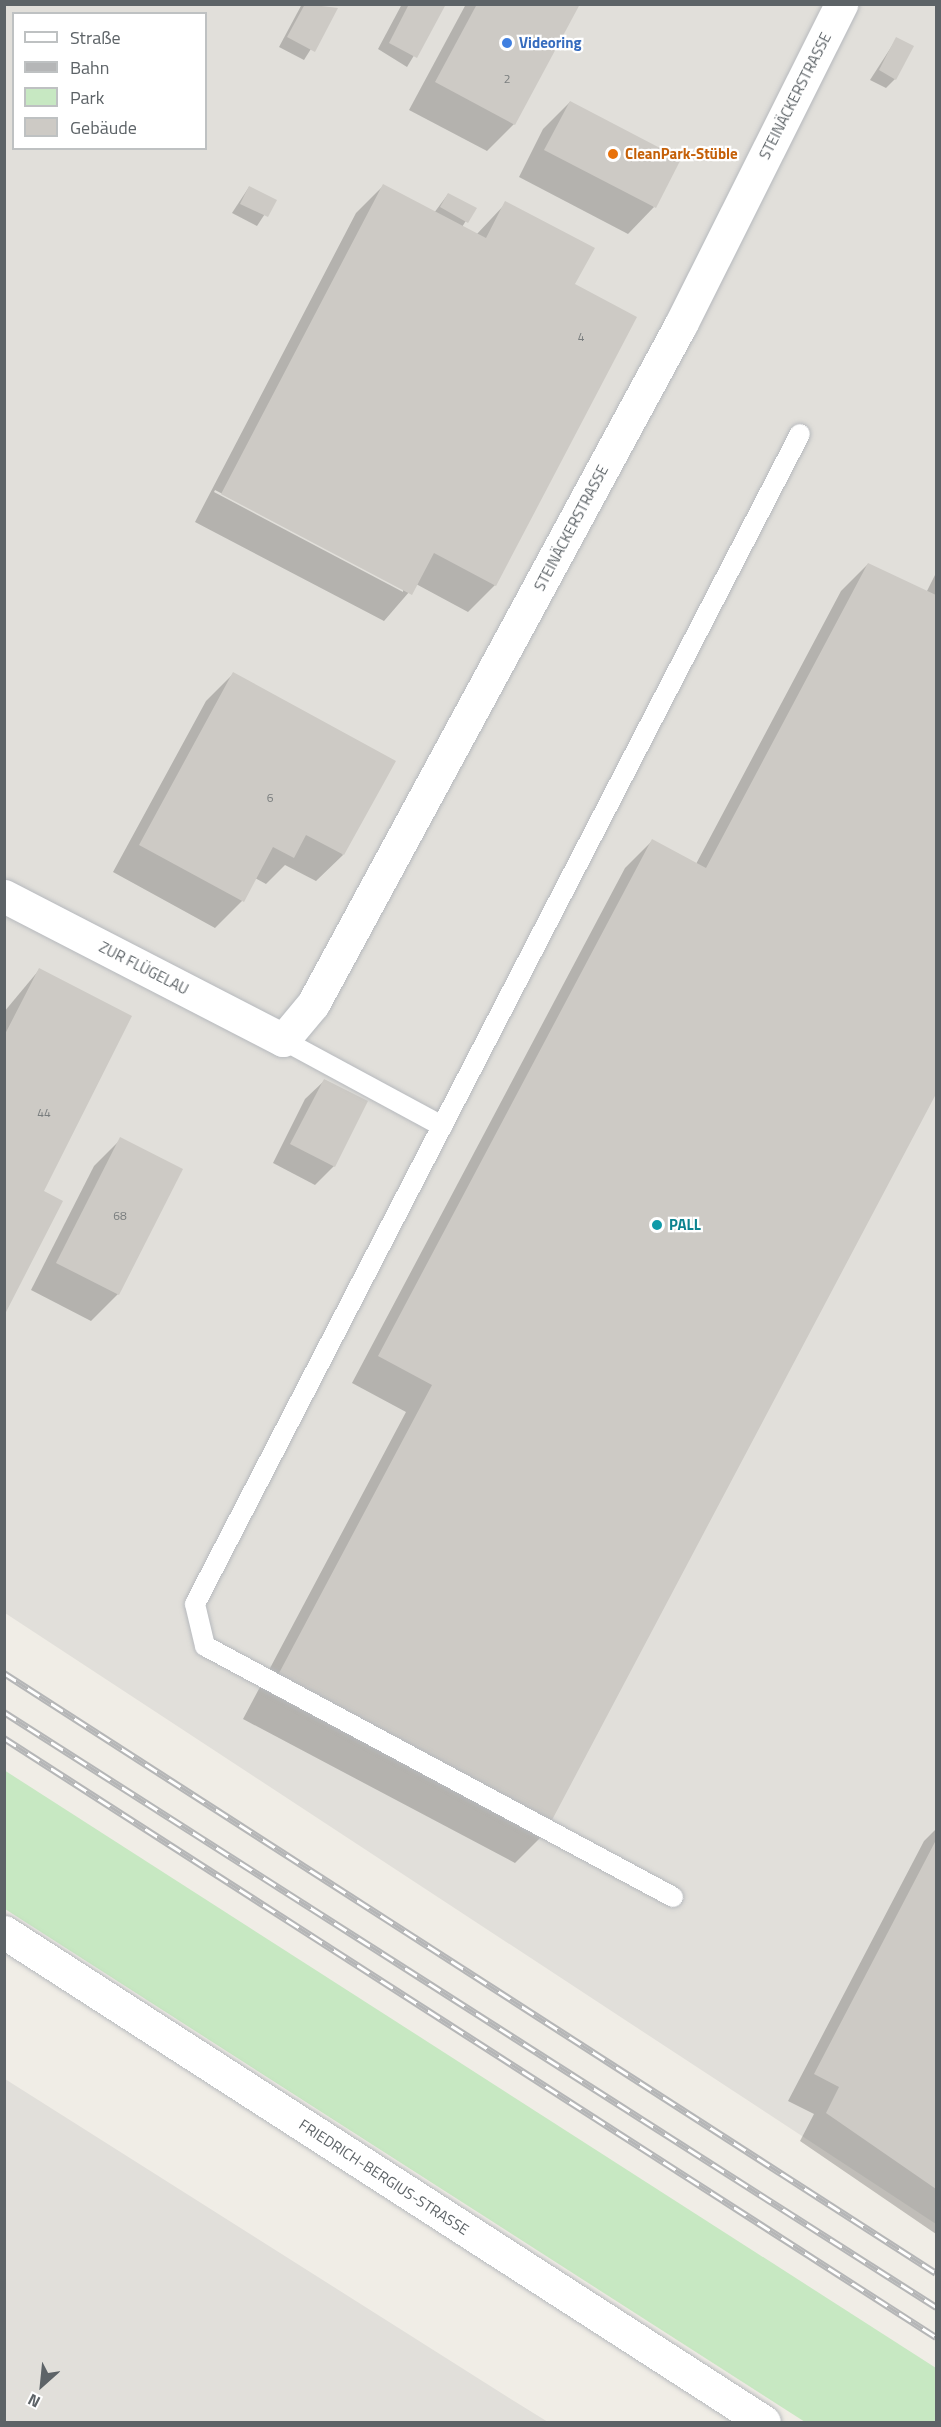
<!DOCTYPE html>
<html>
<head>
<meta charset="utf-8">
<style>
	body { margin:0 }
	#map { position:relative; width:941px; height:2427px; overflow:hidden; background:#f0ede6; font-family:"Titillium Web",sans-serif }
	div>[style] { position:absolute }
	.industrial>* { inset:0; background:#e1dfda }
	.green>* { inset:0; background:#c7e8c2 }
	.shadow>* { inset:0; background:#0003 }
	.building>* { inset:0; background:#cdcac5 }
	.roads { filter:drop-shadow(0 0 2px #b6b9bd) drop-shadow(0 0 2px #b6b9bd) }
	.lane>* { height:20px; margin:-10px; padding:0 10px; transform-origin:10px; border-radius:10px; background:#fff }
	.street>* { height:33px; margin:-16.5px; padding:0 16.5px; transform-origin:16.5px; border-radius:16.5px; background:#fff }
	.rail>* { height:7px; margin-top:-3.5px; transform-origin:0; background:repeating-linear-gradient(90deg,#fff 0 14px,#b5b6b7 0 28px); box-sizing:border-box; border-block:2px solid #b5b6b7 }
	.dots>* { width:16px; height:16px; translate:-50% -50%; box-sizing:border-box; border:3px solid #fff; border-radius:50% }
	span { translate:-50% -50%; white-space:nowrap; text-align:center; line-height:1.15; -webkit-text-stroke:4.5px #fff; paint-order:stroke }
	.number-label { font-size:12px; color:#797d7e }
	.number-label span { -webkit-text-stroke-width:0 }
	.shop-label { font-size:15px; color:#366cbe; font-weight:700 }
	.left { translate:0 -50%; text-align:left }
	.street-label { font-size:15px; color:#5d6367 }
	.food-label { font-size:15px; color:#c56008; font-weight:700 }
	.culture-label { font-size:15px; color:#0d838f; font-weight:700 }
	.frame { position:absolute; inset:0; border:6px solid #5d6367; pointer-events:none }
	.legend { position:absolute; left:12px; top:12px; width:195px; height:138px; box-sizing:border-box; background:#fff; border:2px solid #bec1c2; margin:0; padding:8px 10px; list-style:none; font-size:18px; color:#5d6367 }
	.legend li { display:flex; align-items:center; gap:12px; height:30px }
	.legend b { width:30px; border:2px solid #bec1c2 }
	.north { position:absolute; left:12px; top:2355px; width:60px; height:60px; -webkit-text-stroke:4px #fff; paint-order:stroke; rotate:207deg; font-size:16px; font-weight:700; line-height:24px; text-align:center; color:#5d6367 }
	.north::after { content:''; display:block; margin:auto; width:21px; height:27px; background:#5d6367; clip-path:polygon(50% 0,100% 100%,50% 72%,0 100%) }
</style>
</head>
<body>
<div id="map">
	<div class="industrial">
		<i style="clip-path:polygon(evenodd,4px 5px,936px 5px,936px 2224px,5px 1613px,4px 5px,14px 14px,206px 14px,206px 148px,14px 148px,14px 14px)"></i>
		<i style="clip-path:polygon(5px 2079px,514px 2401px,548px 2422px,5px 2422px)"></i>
	</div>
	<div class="green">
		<i style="clip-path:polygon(4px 1770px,936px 2368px,936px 2422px,805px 2422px,5px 1909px)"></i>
	</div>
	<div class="shadow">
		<i style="clip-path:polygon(302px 4px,336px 9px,304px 60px,279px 47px)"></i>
		<i style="clip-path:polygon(402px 4px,445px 4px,407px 67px,378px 49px)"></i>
		<i style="clip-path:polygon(466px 4px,578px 4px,514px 124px,487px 151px,409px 110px)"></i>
		<i style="clip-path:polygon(897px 38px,895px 79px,886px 88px,870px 80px)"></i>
		<i style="clip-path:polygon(570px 102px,654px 207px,628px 234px,519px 177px,543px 129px)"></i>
		<i style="clip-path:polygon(evenodd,383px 186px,434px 213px,448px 194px,474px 208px,462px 227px,476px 235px,506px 203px,573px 285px,495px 585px,468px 612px,416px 584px,384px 621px,195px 522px,356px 213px,383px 186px,215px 490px,403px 588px,403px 592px,214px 492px,215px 490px)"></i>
		<i style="clip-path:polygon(249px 187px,274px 200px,257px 226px,232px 213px)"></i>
		<i style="clip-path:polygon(868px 564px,925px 595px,936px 573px,936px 1091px,542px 1836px,515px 1863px,243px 1719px,406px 1412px,352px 1383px,625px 868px,652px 841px,696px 864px,841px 591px)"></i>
		<i style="clip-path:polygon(233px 674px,343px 855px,316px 881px,285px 865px,266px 884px,255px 878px,242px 901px,215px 928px,113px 872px,206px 701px)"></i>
		<i style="clip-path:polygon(39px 970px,4px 1313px,4px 1012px)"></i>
		<i style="clip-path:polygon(324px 1081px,334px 1166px,315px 1185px,273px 1163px,305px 1099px)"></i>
		<i style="clip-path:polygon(121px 1139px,118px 1294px,91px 1321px,31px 1290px,94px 1166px)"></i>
		<i style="clip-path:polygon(936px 1829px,936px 2234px,800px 2141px,814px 2114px,788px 2101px,924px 1841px)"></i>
	</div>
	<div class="building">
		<i style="clip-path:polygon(305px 4px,338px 8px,315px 52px,287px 37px)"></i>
		<i style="clip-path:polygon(409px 4px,446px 4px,417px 58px,389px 43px)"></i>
		<i style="clip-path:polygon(477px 4px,580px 4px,515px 125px,435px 82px)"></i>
		<i style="clip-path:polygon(896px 37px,914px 46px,896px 80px,879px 70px)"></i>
		<i style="clip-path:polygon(570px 101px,681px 159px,656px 208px,544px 150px)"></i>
		<i style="clip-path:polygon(383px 184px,486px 238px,505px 201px,595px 248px,575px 284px,637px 317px,496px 586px,434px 553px,412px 595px,221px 494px)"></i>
		<i style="clip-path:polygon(249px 186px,277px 200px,268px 217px,240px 204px)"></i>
		<i style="clip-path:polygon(448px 193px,477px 208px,468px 223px,440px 207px)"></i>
		<i style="clip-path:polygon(868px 563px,936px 595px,936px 1094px,543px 1837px,269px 1692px,432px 1385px,378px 1356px,652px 839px,706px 868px)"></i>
		<i style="clip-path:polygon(233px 672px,396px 761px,344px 855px,306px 835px,294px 858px,273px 847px,244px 902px,139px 845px)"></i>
		<i style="clip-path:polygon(39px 968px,132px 1016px,44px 1191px,63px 1201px,4px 1316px,4px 1036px)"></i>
		<i style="clip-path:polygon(324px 1079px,368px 1101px,335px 1167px,290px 1144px)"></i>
		<i style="clip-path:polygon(120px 1137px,183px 1169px,119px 1295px,56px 1263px)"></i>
		<i style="clip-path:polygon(936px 1840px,936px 2189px,826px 2113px,839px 2087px,814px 2074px)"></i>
	</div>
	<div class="roads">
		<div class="lane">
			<i style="left:283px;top:1040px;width:181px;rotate:28.4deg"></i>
			<i style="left:673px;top:1897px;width:531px;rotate:-151.79deg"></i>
			<i style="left:205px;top:1646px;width:43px;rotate:-103.4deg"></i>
			<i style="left:195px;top:1604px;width:1317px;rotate:-62.66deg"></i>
		</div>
		<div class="street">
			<i style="left:4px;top:896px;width:314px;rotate:27.3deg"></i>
			<i style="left:283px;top:1040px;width:47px;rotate:-50.2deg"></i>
			<i style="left:313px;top:1004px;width:773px;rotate:-61.58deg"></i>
			<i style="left:681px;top:324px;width:358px;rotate:-63.4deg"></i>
			<i style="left:4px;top:1932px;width:904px;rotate:32.81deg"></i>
		</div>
	</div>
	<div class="rail">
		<i style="left:4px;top:1673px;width:1108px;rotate:32.77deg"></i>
		<i style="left:4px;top:1712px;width:1106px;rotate:32.55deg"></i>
		<i style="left:4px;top:1738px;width:1108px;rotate:32.73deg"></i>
	</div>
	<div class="dots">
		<i style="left:507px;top:43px;background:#3f7fe0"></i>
		<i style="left:613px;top:154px;background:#e8710a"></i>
		<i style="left:657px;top:1225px;background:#0f9aa8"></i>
	</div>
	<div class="number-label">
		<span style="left:507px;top:79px">2</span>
		<span style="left:581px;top:337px">4</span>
		<span style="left:270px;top:798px">6</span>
		<span style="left:44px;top:1113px">44</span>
		<span style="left:120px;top:1216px">68</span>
	</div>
	<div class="shop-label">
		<span class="left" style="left:519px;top:43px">Videoring</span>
	</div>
	<div class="street-label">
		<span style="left:795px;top:96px;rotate:-63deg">STEINÄCKERSTRASSE</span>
		<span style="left:571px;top:528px;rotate:-62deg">STEINÄCKERSTRASSE</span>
		<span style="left:144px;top:968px;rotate:27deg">ZUR FLÜGELAU</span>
		<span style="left:384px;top:2177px;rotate:33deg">FRIEDRICH-BERGIUS-STRASSE</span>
	</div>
	<div class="food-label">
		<span class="left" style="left:625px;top:154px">CleanPark-Stüble</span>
	</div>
	<div class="culture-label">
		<span class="left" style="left:669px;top:1225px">PALL</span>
	</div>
	<div class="frame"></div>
	<ul class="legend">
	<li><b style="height:8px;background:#fff"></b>Straße</li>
	<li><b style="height:8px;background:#b5b6b7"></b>Bahn</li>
	<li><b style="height:16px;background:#c7e8c2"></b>Park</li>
	<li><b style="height:16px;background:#cdcac5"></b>Gebäude</li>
	</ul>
	<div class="north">N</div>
</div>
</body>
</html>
